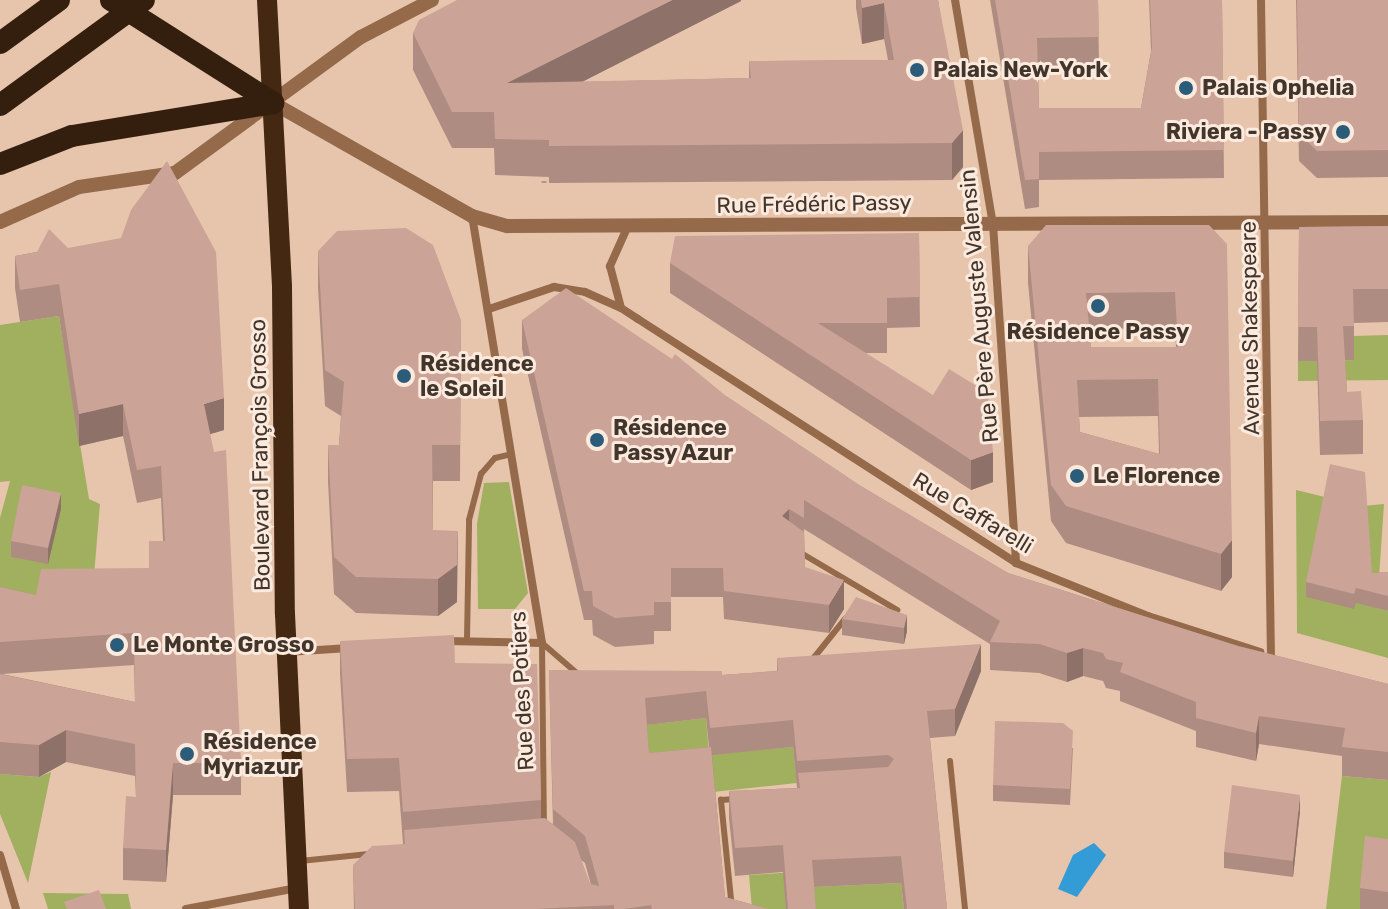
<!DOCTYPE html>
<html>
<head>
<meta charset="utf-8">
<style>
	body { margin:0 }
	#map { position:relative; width:1388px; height:909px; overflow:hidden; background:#e7c5ad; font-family:Rubik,sans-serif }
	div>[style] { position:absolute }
	.green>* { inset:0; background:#a1b05f }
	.water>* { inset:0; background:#339cd6 }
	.path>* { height:5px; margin-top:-2.5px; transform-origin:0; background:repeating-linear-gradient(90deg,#b39884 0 2px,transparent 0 8px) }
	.service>* { height:6px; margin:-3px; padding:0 3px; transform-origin:3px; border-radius:3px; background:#956a4a }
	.minor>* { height:8px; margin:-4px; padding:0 4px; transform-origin:4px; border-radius:4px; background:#956a4a }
	.tertiary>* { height:14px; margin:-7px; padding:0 7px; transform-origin:7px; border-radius:7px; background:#956a4a }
	.primary>* { height:20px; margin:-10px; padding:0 10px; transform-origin:10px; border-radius:10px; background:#442812 }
	.trunk>* { height:22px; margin:-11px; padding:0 11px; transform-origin:11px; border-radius:11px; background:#341e0e }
	.trunk-bridge>* { height:22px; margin:-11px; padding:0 11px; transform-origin:11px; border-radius:11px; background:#341e0e }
	.wall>* { inset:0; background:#af8c82 }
	.shaded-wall>* { inset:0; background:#8e726a }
	.building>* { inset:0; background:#cba397 }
	.dots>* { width:22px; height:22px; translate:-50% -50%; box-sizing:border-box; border:4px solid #fbeadd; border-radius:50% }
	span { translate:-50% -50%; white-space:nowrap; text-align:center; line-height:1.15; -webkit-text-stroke:6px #fbeadd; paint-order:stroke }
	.poi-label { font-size:22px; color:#42352b; font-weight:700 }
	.left { translate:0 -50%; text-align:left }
	.right { translate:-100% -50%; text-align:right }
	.street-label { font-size:22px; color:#42352b }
</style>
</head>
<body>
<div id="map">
	<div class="green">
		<i style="clip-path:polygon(59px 316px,89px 499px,100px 504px,94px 576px,62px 600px,0 589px,0 518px,10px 481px,0 482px,0 325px)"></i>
		<i style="clip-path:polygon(1388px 335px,1388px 380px,1298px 381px,1298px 361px,1354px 360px,1353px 336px)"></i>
		<i style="clip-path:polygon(509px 482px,528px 593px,515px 609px,478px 609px,477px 524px,484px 483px)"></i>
		<i style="clip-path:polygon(1296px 490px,1362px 506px,1384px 504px,1377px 608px,1388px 611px,1388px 658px,1297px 633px)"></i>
		<i style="clip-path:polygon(706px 718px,709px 754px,793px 747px,797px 783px,713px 792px,649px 780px,645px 725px)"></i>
		<i style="clip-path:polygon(51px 772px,28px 883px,0 814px,0 774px,39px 777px)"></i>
		<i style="clip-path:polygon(1342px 776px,1388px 780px,1388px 862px,1360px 909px,1326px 909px)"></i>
		<i style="clip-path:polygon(810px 871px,811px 887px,901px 883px,904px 909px,752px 909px,749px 875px)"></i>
		<i style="clip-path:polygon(43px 893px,128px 894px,131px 909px,48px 909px)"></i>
	</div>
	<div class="water">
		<i style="clip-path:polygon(1094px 843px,1106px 855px,1077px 897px,1058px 889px,1073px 855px)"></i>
	</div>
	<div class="path">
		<i style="left:544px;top:173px;width:12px;rotate:90deg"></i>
	</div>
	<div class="service">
		<i style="left:801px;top:553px;width:112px;rotate:30.7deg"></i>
		<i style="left:467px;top:640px;width:120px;rotate:-89deg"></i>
		<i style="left:469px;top:520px;width:48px;rotate:-75.4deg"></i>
		<i style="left:481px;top:474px;width:21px;rotate:-49deg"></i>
		<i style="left:495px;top:458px;width:17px;rotate:-13deg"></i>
		<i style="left:542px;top:643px;width:49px;rotate:40.9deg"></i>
		<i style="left:542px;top:643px;width:180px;rotate:89.4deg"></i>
		<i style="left:812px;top:660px;width:53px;rotate:-51.2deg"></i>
		<i style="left:950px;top:761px;width:149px;rotate:84.2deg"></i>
		<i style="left:300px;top:861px;width:69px;rotate:-5.8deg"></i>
		<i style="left:732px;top:909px;width:110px;rotate:-95.8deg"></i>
		<i style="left:721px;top:800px;width:14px;rotate:-4deg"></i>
	</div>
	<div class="minor">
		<i style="left:955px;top:0;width:227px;rotate:80.4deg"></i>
		<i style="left:993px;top:224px;width:340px;rotate:86.1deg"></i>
		<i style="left:1261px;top:0;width:656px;rotate:89.13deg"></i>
		<i style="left:627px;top:228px;width:42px;rotate:114.1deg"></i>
		<i style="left:610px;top:266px;width:43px;rotate:75.3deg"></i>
		<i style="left:621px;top:308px;width:20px;rotate:33deg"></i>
		<i style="left:638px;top:319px;width:450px;rotate:32.8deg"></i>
		<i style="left:1016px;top:563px;width:142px;rotate:21.9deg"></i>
		<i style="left:1148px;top:616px;width:118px;rotate:17.8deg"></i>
		<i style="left:489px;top:309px;width:69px;rotate:-18.7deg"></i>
		<i style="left:554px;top:287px;width:31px;rotate:9deg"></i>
		<i style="left:585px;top:292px;width:39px;rotate:24deg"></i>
		<i style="left:447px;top:641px;width:95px;rotate:1.2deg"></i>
		<i style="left:542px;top:643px;width:433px;rotate:-99.3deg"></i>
		<i style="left:287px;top:652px;width:62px;rotate:-3.7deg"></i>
		<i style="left:0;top:855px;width:56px;rotate:73.5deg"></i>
		<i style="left:186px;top:909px;width:113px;rotate:-10.7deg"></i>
	</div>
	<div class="tertiary">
		<i style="left:273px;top:103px;width:229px;rotate:29.6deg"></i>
		<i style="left:472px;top:216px;width:37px;rotate:16deg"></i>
		<i style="left:508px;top:226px;width:880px;rotate:-0.26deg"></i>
		<i style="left:0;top:222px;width:86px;rotate:-23.9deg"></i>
		<i style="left:79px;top:187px;width:97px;rotate:-8.3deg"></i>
		<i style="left:175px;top:173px;width:230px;rotate:-36.2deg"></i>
		<i style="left:361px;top:37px;width:80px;rotate:-27.5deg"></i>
	</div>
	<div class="primary">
		<i style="left:267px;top:0;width:287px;rotate:87deg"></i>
		<i style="left:282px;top:287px;width:327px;rotate:89.5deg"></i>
		<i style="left:285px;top:614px;width:295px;rotate:87.3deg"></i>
	</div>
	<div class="trunk">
		<i style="left:111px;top:0;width:192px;rotate:32.4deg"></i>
		<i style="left:0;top:43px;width:73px;rotate:-36.1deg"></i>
		<i style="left:0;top:164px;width:77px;rotate:-21.3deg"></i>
		<i style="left:72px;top:136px;width:204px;rotate:-9.3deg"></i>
	</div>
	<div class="trunk-bridge">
		<i style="left:0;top:105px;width:178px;rotate:-36.1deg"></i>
	</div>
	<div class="wall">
		<i style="clip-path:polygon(741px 0,741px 1px,582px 82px,749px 78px,749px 61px,888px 60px,884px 39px,862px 44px,856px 8px,856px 0,938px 0,963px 167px,952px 180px,549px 183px,549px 177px,495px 175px,494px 148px,452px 148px,413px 70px,413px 33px)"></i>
		<i style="clip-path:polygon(990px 0,1098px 0,1099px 65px,1038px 66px,1039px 108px,1141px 108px,1151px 51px,1149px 0,1222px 0,1224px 178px,1039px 180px,1039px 207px,1025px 209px)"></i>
		<i style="clip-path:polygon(1296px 0,1388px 0,1388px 177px,1317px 178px,1299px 161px)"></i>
		<i style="clip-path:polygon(evenodd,1209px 225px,1232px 577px,1221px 591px,1066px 543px,1051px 521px,1028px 283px,1028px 246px,1209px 225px,1175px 328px,1176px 347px,1091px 347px,1089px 329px,1175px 328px,1209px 225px,1158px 416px,1159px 454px,1080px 432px,1079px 417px,1158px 416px)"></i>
		<i style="clip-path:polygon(1388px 226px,1388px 322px,1354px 323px,1354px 360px,1345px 360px,1347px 392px,1363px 420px,1363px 454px,1320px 455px,1317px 361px,1298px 361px,1299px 227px)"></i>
		<i style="clip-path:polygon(919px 233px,920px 327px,887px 328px,887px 353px,866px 353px,993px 482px,971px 490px,670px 293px,670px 263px)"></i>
		<i style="clip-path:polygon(318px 251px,461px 320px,460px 481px,433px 481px,433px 530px,457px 602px,438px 616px,356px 613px,334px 594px,328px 482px,328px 445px,339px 445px,341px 416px,325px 406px,318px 288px)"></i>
		<i style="clip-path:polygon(evenodd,37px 252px,224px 430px,210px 434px,241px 763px,241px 795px,173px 795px,166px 882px,123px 880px,123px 848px,136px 797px,135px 776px,66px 762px,39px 777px,0 774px,0 587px,36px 595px,149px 568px,163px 541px,161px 498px,137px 503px,123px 436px,79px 446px,59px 316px,20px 322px,15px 288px,15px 256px,37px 252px,134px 665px,135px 702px,2px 674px,134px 665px)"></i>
		<i style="clip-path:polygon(522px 320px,726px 396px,859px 485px,1008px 573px,1238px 646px,1388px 684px,1388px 780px,1342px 776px,1342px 756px,1259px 744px,1256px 761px,1196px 747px,1196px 731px,1120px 701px,1120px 691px,1106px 688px,1103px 681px,1083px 676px,1067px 682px,1039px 673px,990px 670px,990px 644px,804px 529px,805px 567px,844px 609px,829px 633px,724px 619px,723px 597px,671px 597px,671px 631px,654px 631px,654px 644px,615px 647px,593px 635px,592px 620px,584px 620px,522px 349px)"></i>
		<i style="clip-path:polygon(61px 509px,48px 564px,11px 557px,11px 541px)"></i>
		<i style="clip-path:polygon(1388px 572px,1388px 611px,1356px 603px,1354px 609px,1306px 597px,1306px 582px,1372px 573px)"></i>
		<i style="clip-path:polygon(907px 615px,907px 631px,904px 644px,842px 635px,842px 619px)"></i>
		<i style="clip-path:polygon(evenodd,340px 641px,455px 663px,541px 800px,541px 818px,553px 824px,549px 670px,722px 675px,777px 671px,777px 658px,981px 671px,955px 736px,930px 738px,947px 909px,904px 909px,901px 883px,814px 887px,816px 909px,786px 909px,783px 872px,735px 876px,729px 818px,729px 791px,797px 788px,793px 747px,712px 755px,725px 897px,769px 909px,354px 909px,353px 865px,403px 844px,399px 791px,347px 792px,340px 674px,340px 641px,706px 718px,709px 747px,649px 753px,647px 725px,706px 718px,340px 641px,581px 860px,585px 863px,591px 885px,590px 884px,581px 860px)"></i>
		<i style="clip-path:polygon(1073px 748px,1070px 805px,993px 801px,993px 785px)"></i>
		<i style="clip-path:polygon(1300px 811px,1293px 877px,1224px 868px,1224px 852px)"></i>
		<i style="clip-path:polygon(1388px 839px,1388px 909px,1360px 909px,1360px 888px)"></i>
	</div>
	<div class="shaded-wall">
		<i style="clip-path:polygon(672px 0,741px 0,741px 1px,507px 120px,507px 83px)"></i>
		<i style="clip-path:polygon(884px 3px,884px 39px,862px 44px,862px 8px)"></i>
		<i style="clip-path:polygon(963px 130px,963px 167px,952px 180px,952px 143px)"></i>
		<i style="clip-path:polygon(224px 398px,224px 430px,204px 436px,204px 404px)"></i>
		<i style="clip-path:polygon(123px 404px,123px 436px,79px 446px,79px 414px)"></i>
		<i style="clip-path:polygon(993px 452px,993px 482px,971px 490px,971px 460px)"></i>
		<i style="clip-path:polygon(61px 493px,61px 509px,48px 564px,48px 548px)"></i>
		<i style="clip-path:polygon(789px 509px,789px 538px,782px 516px)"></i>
		<i style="clip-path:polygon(458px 531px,457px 602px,438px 616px,438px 579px)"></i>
		<i style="clip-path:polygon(1232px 540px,1232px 577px,1221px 591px,1221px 554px)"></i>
		<i style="clip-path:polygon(844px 580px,844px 609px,829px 633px,829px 605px)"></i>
		<i style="clip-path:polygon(907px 615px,907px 631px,904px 644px,904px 628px)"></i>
		<i style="clip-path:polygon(981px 644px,981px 671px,955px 736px,955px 709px)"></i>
		<i style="clip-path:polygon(1083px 648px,1083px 676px,1067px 682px,1067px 653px)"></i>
		<i style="clip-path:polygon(1259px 716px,1259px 744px,1256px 761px,1256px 733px)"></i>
		<i style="clip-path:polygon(66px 730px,66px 762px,39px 777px,39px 745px)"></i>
		<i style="clip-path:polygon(173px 763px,173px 795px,166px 882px,166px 850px)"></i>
		<i style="clip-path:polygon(1300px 795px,1300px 811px,1293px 877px,1293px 861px)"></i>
	</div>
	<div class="building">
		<i style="clip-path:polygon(457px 0,672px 0,507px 83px,751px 78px,749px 61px,894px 60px,884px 3px,862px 8px,861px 0,938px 0,963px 130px,952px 143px,549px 146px,549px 140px,495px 139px,494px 112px,452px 112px,413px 33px,419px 20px)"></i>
		<i style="clip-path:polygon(995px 0,1098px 0,1099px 37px,1037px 38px,1039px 108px,1141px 108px,1152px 47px,1150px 0,1222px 0,1224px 150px,1039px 152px,1039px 179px,1025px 180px)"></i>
		<i style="clip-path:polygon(1297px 0,1388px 0,1388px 150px,1317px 151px,1299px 133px)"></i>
		<i style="clip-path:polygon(167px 161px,216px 252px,224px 398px,204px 404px,214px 452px,226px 450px,241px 763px,173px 763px,166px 850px,123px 848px,126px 796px,136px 797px,135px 744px,66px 730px,39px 745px,0 742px,0 674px,135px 702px,134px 633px,0 642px,0 587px,36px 595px,41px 569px,149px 568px,149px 541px,165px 541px,161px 466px,137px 470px,123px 404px,79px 414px,59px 284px,20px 290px,15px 256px,37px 252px,49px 229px,68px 248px,121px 238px,131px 210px)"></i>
		<i style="clip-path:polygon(evenodd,1046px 225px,1209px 225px,1227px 244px,1232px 540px,1221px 554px,1066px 506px,1051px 485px,1028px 246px,1046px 225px,1175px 292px,1178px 347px,1091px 347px,1086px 293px,1175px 292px,1046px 225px,1158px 379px,1160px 454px,1080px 432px,1077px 380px,1158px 379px)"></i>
		<i style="clip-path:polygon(1388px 226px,1388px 289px,1353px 289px,1354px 326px,1343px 326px,1347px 392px,1361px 391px,1363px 420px,1320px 421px,1317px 327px,1298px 327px,1299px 227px)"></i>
		<i style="clip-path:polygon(406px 228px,433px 245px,461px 320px,460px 445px,432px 445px,433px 530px,458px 531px,457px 565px,438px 579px,356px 577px,334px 557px,328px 445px,339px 445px,344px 382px,325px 370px,318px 251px,337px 231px)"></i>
		<i style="clip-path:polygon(919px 233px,920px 297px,887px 298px,887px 323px,818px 323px,933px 395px,949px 369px,988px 393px,993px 452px,971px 460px,670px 263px,675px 236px)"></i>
		<i style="clip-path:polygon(566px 288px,672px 359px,675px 354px,726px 396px,859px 485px,1008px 573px,1238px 646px,1388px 684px,1388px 752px,1342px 747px,1345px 728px,1259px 716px,1256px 733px,1196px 718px,1196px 702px,1120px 672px,1123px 663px,1106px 659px,1103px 653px,1083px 648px,1067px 653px,1039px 644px,990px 642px,1000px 621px,804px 500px,804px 518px,789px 509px,782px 516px,804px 532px,805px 567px,844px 580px,829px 605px,724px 591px,723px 568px,671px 568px,671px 602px,654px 602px,654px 615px,615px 618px,593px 606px,592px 591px,584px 591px,522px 320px)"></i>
		<i style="clip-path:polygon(1330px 464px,1365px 472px,1372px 573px,1388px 572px,1388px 596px,1356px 588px,1354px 594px,1306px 582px)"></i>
		<i style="clip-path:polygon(22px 485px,61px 493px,48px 548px,11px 541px)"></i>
		<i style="clip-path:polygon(856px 597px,907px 615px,904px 628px,842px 619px)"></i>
		<i style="clip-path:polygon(454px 635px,455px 663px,537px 664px,541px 800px,403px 812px,399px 758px,347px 759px,340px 641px)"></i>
		<i style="clip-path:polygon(981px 644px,955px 709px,927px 711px,947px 909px,907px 909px,901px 856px,812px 860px,816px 909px,788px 909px,783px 845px,735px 848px,729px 791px,800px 788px,798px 773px,888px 767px,894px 759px,888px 755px,797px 761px,793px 720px,710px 728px,706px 691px,645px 698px,649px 753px,711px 747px,725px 897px,769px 909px,652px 909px,651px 905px,624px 909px,614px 909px,614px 905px,536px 909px,355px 909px,353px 865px,372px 846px,405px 844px,404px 830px,545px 818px,575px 842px,590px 884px,599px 886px,585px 836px,553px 809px,549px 670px,722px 671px,722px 675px,778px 671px,777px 658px)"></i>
		<i style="clip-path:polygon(995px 721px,1063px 723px,1073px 731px,1070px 789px,993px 785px)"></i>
		<i style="clip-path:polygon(1232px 785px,1300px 795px,1293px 861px,1224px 852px)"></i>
		<i style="clip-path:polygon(1365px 836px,1388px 839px,1388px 892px,1360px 888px)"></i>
		<i style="clip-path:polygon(99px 890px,106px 909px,67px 909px,64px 902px)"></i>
	</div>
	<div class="dots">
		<i style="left:917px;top:70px;background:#2b5c79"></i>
		<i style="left:1186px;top:88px;background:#2b5c79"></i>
		<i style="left:1343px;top:132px;background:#2b5c79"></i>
		<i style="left:1098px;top:306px;background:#2b5c79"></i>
		<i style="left:404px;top:376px;background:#2b5c79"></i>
		<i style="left:597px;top:440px;background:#2b5c79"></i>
		<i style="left:1077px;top:476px;background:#2b5c79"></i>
		<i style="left:117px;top:645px;background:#2b5c79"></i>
		<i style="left:187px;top:754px;background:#2b5c79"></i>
	</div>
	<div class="poi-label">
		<span class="left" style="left:933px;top:70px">Palais New-York</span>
		<span class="left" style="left:1202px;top:88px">Palais Ophelia</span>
		<span class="right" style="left:1327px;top:132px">Riviera - Passy</span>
		<span style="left:1098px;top:332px">Résidence Passy</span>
		<span class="left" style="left:420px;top:376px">Résidence<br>le Soleil</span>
		<span class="left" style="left:613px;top:440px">Résidence<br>Passy Azur</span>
		<span class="left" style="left:1093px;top:476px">Le Florence</span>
		<span class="left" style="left:133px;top:645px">Le Monte Grosso</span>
		<span class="left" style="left:203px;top:754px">Résidence<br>Myriazur</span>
	</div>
	<div class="street-label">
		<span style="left:814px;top:204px;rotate:-1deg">Rue Frédéric Passy</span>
		<span style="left:979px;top:306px;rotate:-95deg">Rue Père Auguste Valensin</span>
		<span style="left:1250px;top:328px;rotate:-91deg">Avenue Shakespeare</span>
		<span style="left:260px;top:455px;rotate:-91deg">Boulevard François Grosso</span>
		<span style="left:973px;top:513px;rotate:31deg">Rue Caffarelli</span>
		<span style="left:522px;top:691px;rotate:-93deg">Rue des Potiers</span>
	</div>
</div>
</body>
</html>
